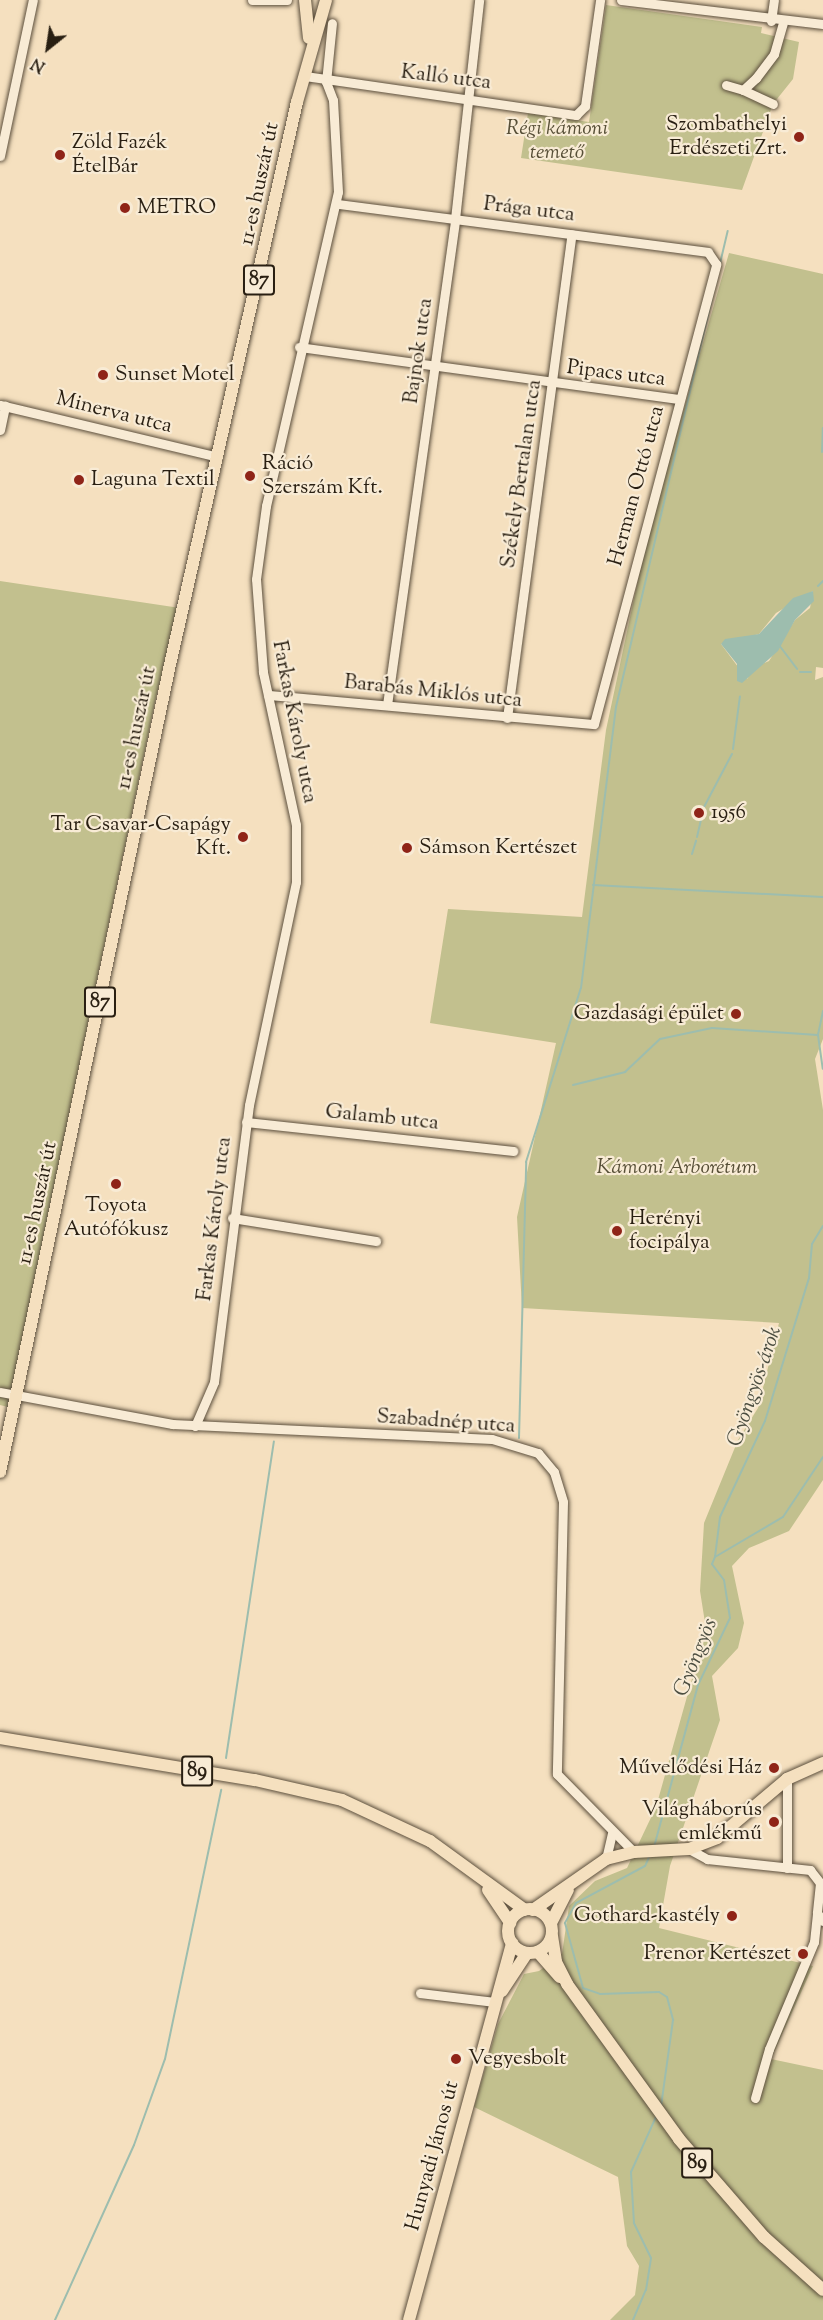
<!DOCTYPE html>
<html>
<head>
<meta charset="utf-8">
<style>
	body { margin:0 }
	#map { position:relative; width:823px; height:2320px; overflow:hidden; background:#f5e0bf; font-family:"Sorts Mill Goudy",serif }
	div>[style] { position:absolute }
	.green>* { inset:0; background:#c2c08e }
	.water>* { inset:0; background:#9dbdae }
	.stream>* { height:2px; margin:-1px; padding:0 1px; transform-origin:1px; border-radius:1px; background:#9dbdae }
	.roads { filter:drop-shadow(0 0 2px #5c4f3d) drop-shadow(0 0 2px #5c4f3d) }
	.minor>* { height:9px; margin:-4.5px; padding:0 4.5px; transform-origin:4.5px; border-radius:4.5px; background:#f8ebd5 }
	.major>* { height:12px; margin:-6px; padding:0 6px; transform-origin:6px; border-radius:6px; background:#f5e0bf }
	.major>.ring { margin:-6px; padding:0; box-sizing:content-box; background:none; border:12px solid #f5e0bf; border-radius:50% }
	.dots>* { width:16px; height:16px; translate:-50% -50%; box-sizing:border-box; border:3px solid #f8ebd5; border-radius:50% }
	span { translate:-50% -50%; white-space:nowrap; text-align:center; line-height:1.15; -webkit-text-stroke:4.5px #f8ebd5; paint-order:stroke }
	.shield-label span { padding:2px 4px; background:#f8ebd5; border:2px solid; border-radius:4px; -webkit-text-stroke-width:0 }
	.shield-label { font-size:20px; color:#291f12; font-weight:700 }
	.street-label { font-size:21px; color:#291f12 }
	.poi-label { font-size:21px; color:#291f12 }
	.right { translate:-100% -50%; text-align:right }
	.left { translate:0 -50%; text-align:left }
	.park-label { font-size:21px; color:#574f37; font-style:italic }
	.water-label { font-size:22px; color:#4c4e41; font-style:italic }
	.north { position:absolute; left:18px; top:18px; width:60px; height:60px; -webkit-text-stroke:4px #f8ebd5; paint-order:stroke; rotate:210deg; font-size:16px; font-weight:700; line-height:24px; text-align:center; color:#291f12 }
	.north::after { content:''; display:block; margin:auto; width:21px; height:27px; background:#291f12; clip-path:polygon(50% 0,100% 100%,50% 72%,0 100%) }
</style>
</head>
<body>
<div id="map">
	<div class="green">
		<i style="clip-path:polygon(606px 5px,762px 27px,761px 33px,799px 42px,793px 79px,773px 104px,742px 190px,521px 158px,528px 113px,589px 122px)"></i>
		<i style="clip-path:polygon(evenodd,729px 253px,823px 274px,823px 668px,816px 667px,815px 680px,823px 677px,823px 1039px,815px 1059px,823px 1110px,823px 1480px,789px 1531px,749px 1548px,732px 1566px,744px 1623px,738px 1648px,712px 1676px,720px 1720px,670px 1866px,659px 1928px,813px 1966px,771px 2059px,823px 2070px,823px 2320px,610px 2320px,635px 2295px,639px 2266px,627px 2246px,618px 2177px,474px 2107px,498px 2024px,524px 1974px,539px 1971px,562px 1954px,569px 1906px,595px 1881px,627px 1868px,656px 1807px,706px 1629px,700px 1591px,704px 1523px,738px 1440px,758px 1408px,779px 1323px,522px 1308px,517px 1217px,556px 1043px,430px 1023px,448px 909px,582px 917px,606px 730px,648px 533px,729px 253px,813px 591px,810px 608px,795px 620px,769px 661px,755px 667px,747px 679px,721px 644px,759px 634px,776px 613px,813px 591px)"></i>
		<i style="clip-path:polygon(0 581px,180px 608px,156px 697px,8px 1407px,0 1405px)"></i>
	</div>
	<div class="water">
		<i style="clip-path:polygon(813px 591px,814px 601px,795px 620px,778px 651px,742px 683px,737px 681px,737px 664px,721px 644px,725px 639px,759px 634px,793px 598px)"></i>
	</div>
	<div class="stream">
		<i style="left:822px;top:452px;width:24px;rotate:-88deg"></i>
		<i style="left:818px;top:586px;width:7px;rotate:-45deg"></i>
		<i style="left:779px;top:645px;width:30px;rotate:53deg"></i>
		<i style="left:800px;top:672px;width:11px"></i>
		<i style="left:733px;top:749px;width:53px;rotate:-82.5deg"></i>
		<i style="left:704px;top:807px;width:60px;rotate:-62.2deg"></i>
		<i style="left:697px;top:837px;width:27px;rotate:-77deg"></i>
		<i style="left:692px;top:854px;width:14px;rotate:-73deg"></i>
		<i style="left:593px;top:885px;width:230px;rotate:3deg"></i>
		<i style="left:823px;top:1011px;width:25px;rotate:102deg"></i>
		<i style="left:818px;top:1035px;width:34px;rotate:82deg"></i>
		<i style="left:573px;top:1085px;width:54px;rotate:-14deg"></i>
		<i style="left:625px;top:1072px;width:48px;rotate:-43.3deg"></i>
		<i style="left:660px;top:1039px;width:53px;rotate:-11.9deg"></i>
		<i style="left:712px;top:1028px;width:106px;rotate:3.8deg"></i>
		<i style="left:519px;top:1438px;width:276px;rotate:-88.5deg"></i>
		<i style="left:526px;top:1162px;width:182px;rotate:-72.5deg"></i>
		<i style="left:581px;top:988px;width:283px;rotate:-82.9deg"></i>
		<i style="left:616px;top:707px;width:489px;rotate:-76.8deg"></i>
		<i style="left:715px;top:1557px;width:40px;rotate:-82.9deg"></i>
		<i style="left:720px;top:1517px;width:106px;rotate:-64.9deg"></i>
		<i style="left:765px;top:1421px;width:150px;rotate:-72.9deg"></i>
		<i style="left:809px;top:1278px;width:34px;rotate:-85deg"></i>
		<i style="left:812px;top:1244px;width:21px;rotate:-59deg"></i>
		<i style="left:226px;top:1758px;width:320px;rotate:-81.4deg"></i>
		<i style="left:654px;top:1847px;width:168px;rotate:-74.8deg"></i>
		<i style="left:698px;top:1685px;width:74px;rotate:-64.5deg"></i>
		<i style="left:730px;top:1618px;width:38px;rotate:-99deg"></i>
		<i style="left:724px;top:1580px;width:20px;rotate:-127deg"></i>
		<i style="left:712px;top:1564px;width:8px;rotate:-67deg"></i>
		<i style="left:715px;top:1557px;width:79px;rotate:-30.5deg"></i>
		<i style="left:783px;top:1517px;width:72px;rotate:-56.3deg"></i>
		<i style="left:650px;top:1855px;width:12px;rotate:114deg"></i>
		<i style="left:645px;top:1866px;width:78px;rotate:151.8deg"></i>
		<i style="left:576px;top:1903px;width:23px;rotate:119deg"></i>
		<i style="left:565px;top:1923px;width:67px;rotate:74.5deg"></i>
		<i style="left:583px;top:1988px;width:18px;rotate:19deg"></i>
		<i style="left:600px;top:1994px;width:59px;rotate:-1.9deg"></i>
		<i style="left:659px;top:1992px;width:9px;rotate:32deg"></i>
		<i style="left:667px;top:1997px;width:24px;rotate:75deg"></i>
		<i style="left:673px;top:2020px;width:87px;rotate:97.9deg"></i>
		<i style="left:55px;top:2320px;width:192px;rotate:-65.7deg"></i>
		<i style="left:134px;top:2145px;width:91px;rotate:-70.2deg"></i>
		<i style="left:165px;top:2059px;width:275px;rotate:-78.2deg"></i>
		<i style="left:633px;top:2320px;width:33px;rotate:-67deg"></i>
		<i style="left:646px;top:2290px;width:32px;rotate:-81deg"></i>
		<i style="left:651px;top:2258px;width:39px;rotate:-116deg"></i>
		<i style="left:634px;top:2223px;width:51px;rotate:-93.4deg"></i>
		<i style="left:631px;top:2172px;width:60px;rotate:-65.6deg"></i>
	</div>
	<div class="roads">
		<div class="minor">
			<i style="left:252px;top:0;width:35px"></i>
			<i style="left:621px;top:0;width:203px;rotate:6.8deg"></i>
			<i style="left:771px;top:21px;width:21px;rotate:-82deg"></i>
			<i style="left:305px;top:76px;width:274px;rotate:8.2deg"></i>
			<i style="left:576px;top:115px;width:13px;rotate:-45deg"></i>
			<i style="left:585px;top:106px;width:107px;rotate:-81.9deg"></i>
			<i style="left:726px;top:85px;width:18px;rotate:16deg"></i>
			<i style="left:743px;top:90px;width:18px;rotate:-43deg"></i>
			<i style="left:756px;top:78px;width:30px;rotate:-53deg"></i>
			<i style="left:774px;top:54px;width:32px;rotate:-74deg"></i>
			<i style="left:743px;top:90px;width:33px;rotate:25deg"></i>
			<i style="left:0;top:156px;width:159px;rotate:-78.1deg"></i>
			<i style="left:299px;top:347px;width:384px;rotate:7.8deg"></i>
			<i style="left:0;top:405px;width:224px;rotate:13.4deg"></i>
			<i style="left:0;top:430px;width:25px;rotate:-78deg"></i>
			<i style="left:268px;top:695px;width:327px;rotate:5.1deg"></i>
			<i style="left:594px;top:724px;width:476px;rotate:-75.1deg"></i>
			<i style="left:716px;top:264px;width:14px;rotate:-124deg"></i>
			<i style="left:708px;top:252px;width:375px;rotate:-172.6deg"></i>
			<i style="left:387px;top:705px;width:491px;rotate:-82deg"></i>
			<i style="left:455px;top:219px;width:220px;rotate:-83.7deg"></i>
			<i style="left:507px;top:718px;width:488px;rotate:-82.4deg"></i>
			<i style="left:246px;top:1122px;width:269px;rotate:6.2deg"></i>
			<i style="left:232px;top:1218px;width:146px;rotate:9.1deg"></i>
			<i style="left:0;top:1392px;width:175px;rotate:10.5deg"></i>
			<i style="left:172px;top:1424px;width:320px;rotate:2.7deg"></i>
			<i style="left:492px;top:1439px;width:48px;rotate:16.9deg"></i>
			<i style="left:538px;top:1453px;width:25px;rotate:50deg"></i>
			<i style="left:554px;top:1472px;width:31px;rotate:73deg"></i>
			<i style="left:563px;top:1502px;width:272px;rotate:91.3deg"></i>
			<i style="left:557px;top:1774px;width:110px;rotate:45.4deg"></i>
			<i style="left:195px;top:1426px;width:48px;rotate:-66.6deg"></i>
			<i style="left:214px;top:1382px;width:279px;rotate:-82.8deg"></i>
			<i style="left:249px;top:1105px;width:228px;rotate:-78.1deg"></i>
			<i style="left:296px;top:882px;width:57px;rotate:-90deg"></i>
			<i style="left:296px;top:825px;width:157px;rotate:-102.2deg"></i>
			<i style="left:263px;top:672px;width:93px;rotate:-94.3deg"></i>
			<i style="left:256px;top:579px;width:74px;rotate:-82.2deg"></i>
			<i style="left:266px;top:506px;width:322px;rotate:-77.1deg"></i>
			<i style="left:338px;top:192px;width:92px;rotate:-93.1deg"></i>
			<i style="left:333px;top:100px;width:19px;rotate:-111deg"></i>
			<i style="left:326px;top:82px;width:59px;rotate:-84.2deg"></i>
			<i style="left:689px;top:1849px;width:21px;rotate:29deg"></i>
			<i style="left:707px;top:1859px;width:104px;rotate:6.1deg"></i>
			<i style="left:810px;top:1870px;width:16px;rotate:52deg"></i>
			<i style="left:606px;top:1859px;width:27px;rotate:-77deg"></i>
			<i style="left:787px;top:1868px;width:89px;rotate:-90deg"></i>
			<i style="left:820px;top:1883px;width:30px;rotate:96deg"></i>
			<i style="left:817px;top:1913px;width:10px;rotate:53deg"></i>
			<i style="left:420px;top:1993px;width:75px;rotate:6.9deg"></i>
			<i style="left:755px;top:2098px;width:51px;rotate:-74.1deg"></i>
			<i style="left:769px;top:2049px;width:116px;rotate:-67.2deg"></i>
			<i style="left:814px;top:1942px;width:29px;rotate:-84deg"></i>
		</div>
		<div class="major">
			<i style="left:305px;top:0;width:38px;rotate:84deg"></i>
			<i style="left:0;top:1472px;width:821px;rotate:-78.11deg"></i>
			<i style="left:169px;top:669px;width:581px;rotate:-77.28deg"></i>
			<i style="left:297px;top:102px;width:106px;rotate:-74.1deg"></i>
			<i style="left:0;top:1738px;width:258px;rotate:9.4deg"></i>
			<i style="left:255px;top:1780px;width:89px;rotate:12.9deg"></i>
			<i style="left:342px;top:1800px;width:97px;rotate:25deg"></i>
			<i style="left:430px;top:1841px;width:117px;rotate:36deg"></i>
			<i style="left:488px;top:1890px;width:40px;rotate:56deg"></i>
			<i class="ring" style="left:508px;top:1909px;width:32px;height:32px"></i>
			<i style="left:533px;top:1910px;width:89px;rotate:-34.9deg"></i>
			<i style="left:606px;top:1859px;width:29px;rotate:-14deg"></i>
			<i style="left:634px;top:1852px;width:55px;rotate:-3.1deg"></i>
			<i style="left:689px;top:1849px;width:30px;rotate:-21deg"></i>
			<i style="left:717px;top:1838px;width:92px;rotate:-40.1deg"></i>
			<i style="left:787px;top:1779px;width:39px;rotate:-24deg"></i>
			<i style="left:551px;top:1923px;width:37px;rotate:-63deg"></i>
			<i style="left:552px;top:1936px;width:26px;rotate:81deg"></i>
			<i style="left:556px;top:1962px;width:25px;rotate:63deg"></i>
			<i style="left:567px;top:1984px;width:191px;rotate:54.1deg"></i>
			<i style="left:679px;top:2139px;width:130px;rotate:49.1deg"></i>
			<i style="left:764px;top:2237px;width:79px;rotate:41.9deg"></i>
			<i style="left:538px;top:1952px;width:33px;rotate:49deg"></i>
			<i style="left:502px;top:1991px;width:45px;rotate:-56.7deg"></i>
			<i style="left:409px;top:2320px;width:391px;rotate:-74.7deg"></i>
		</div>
	</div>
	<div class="dots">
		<i style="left:799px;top:137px;background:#8f2418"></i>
		<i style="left:60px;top:155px;background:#8f2418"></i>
		<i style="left:125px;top:208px;background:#8f2418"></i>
		<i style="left:103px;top:375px;background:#8f2418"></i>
		<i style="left:250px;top:476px;background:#8f2418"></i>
		<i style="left:79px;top:480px;background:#8f2418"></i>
		<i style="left:699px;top:813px;background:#8f2418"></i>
		<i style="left:243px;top:837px;background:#8f2418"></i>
		<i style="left:407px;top:848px;background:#8f2418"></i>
		<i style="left:736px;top:1014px;background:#8f2418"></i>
		<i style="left:116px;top:1184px;background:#8f2418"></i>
		<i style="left:617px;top:1231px;background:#8f2418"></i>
		<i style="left:774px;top:1768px;background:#8f2418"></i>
		<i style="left:774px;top:1822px;background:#8f2418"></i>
		<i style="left:732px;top:1916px;background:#8f2418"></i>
		<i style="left:803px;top:1954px;background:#8f2418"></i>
		<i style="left:456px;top:2059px;background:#8f2418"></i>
	</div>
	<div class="shield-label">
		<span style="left:259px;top:280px">87</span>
		<span style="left:100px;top:1002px">87</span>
		<span style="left:197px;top:1771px">89</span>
		<span style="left:697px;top:2163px">89</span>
	</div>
	<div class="street-label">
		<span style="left:446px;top:78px;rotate:7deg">Kalló utca</span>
		<span style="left:260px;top:184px;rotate:-78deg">11-es huszár út</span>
		<span style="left:529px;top:210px;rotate:7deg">Prága utca</span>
		<span style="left:419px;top:351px;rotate:-82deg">Bajnok utca</span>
		<span style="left:616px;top:374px;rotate:7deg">Pipacs utca</span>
		<span style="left:114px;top:413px;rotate:14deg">Minerva utca</span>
		<span style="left:522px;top:474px;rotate:-82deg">Székely Bertalan utca</span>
		<span style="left:637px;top:486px;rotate:-75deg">Herman Ottó utca</span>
		<span style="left:433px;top:692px;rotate:6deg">Barabás Miklós utca</span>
		<span style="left:294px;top:722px;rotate:79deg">Farkas Károly utca</span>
		<span style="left:137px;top:728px;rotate:-78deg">11-es huszár út</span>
		<span style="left:382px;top:1118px;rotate:6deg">Galamb utca</span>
		<span style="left:38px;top:1203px;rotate:-78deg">11-es huszár út</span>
		<span style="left:215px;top:1219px;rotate:-83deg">Farkas Károly utca</span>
		<span style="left:446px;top:1422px;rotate:4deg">Szabadnép utca</span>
		<span style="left:433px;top:2156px;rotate:-75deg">Hunyadi János út</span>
	</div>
	<div class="poi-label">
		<span class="right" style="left:787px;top:137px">Szombathelyi<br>Erdészeti Zrt.</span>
		<span class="left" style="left:72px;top:155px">Zöld Fazék<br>ÉtelBár</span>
		<span class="left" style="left:137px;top:208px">METRO</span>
		<span class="left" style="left:115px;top:375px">Sunset Motel</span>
		<span class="left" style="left:262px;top:476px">Ráció<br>Szerszám Kft.</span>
		<span class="left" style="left:91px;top:480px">Laguna Textil</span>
		<span class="left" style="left:711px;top:813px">1956</span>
		<span class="right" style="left:231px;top:837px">Tar Csavar-Csapágy<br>Kft.</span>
		<span class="left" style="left:419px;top:848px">Sámson Kertészet</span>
		<span class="right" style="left:724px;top:1014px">Gazdasági épület</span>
		<span style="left:116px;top:1218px">Toyota<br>Autófókusz</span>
		<span class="left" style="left:629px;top:1231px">Herényi<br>focipálya</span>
		<span class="right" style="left:762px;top:1768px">Művelődési Ház</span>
		<span class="right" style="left:762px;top:1822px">Világháborús<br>emlékmű</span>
		<span class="right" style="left:720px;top:1916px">Gothard-kastély</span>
		<span class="right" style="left:791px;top:1954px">Prenor Kertészet</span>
		<span class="left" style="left:468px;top:2059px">Vegyesbolt</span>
	</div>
	<div class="park-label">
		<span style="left:557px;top:141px">Régi kámoni<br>temető</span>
		<span style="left:677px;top:1168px">Kámoni Arborétum</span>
	</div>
	<div class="water-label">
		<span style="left:756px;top:1387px;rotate:-71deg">Gyöngyös-árok</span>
		<span style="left:697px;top:1658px;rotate:-68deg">Gyöngyös</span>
	</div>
	<div class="north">N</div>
</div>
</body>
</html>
